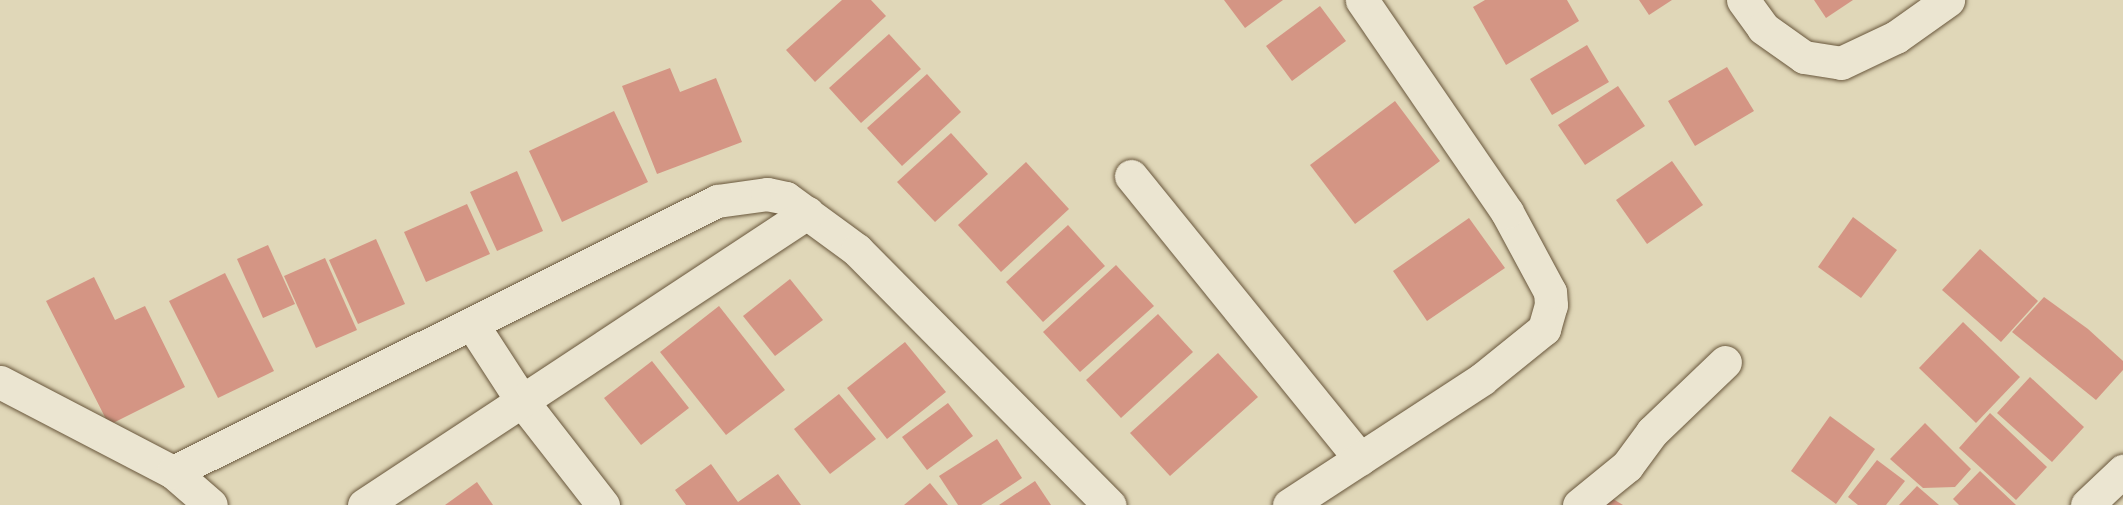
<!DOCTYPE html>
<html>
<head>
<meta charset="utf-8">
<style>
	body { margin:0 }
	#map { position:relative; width:2123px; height:505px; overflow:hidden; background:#e0d7b8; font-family:"Old Standard TT",serif }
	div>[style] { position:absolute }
	.building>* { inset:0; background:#d49584 }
	.roads { filter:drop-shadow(0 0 2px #69573c) drop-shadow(0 0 2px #69573c) }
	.street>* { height:33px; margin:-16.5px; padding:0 16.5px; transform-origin:16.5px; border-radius:16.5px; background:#ebe5d1 }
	span { translate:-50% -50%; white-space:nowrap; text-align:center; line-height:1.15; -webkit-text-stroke:4.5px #ebe5d1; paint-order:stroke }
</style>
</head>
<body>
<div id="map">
	<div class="building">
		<i style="clip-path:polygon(842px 0,871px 0,886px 16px,815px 82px,786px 50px)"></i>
		<i style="clip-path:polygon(1224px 0,1283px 0,1245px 28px)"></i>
		<i style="clip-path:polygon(1485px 0,1567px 0,1579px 21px,1506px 65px,1473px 7px)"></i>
		<i style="clip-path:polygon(1639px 0,1672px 0,1649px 15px)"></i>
		<i style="clip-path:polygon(1814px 0,1853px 0,1826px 18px)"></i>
		<i style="clip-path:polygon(1320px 6px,1346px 41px,1292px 81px,1266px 46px)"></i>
		<i style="clip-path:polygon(889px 34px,921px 69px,861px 123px,829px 88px)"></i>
		<i style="clip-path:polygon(1587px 45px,1609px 82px,1552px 115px,1530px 79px)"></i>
		<i style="clip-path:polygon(1727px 67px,1754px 111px,1695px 146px,1668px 101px)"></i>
		<i style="clip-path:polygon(670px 68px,680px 92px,716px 78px,742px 142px,657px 174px,622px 86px)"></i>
		<i style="clip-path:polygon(927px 74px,961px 112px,902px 166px,867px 128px)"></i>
		<i style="clip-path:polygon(1618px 86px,1645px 126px,1585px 165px,1558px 125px)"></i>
		<i style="clip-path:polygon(1395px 101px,1440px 161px,1355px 224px,1310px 165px)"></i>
		<i style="clip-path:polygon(614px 111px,648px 182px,562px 222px,529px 151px)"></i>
		<i style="clip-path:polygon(951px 133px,988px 174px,935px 222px,897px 182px)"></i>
		<i style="clip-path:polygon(1672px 161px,1703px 205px,1647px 244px,1616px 200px)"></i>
		<i style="clip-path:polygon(1026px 162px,1069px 209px,1001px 272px,958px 225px)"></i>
		<i style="clip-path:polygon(517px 171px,543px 231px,497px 251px,470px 192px)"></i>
		<i style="clip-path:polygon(467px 204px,490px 254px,426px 282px,404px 232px)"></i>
		<i style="clip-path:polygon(1853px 217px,1897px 250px,1861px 298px,1818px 267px)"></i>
		<i style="clip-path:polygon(1469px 218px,1505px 268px,1427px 321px,1393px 271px)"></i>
		<i style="clip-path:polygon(1068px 225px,1105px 266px,1043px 322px,1006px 282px)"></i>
		<i style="clip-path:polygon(376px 239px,405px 304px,358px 324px,329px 260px)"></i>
		<i style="clip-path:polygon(268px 245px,295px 304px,263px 318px,237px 259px)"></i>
		<i style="clip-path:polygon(1980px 249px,2038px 301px,2001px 342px,1942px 290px)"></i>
		<i style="clip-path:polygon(325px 258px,357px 330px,316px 348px,284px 276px)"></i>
		<i style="clip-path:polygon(1116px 265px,1154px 306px,1080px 372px,1043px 332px)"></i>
		<i style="clip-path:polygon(225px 273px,274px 371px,218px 398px,169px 301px)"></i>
		<i style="clip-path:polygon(94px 277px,115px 320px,145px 306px,185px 387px,109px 425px,46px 301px)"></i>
		<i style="clip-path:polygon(790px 279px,823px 320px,775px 356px,743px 316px)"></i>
		<i style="clip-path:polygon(2044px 297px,2088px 329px,2123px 361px,2123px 370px,2096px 400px,2012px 332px)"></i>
		<i style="clip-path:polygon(719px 306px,785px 390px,726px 435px,660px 352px)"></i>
		<i style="clip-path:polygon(1158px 314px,1193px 352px,1121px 418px,1086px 380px)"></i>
		<i style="clip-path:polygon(1963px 322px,2020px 377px,1976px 423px,1919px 368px)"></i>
		<i style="clip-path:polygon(905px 342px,946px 392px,887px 439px,847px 388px)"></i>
		<i style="clip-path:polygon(1218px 353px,1258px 397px,1170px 476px,1130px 433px)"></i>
		<i style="clip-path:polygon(652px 361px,689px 408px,641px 445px,604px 398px)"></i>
		<i style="clip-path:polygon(2030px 377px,2084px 427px,2052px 462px,1997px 413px)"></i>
		<i style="clip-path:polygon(839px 394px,876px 439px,830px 474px,794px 429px)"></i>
		<i style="clip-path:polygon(948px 403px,973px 436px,927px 470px,902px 437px)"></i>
		<i style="clip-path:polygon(1990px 413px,2047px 467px,2016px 500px,1959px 448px)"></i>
		<i style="clip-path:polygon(1830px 416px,1875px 449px,1836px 504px,1791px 471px)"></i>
		<i style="clip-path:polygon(1925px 423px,1971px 469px,1955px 487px,1923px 488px,1890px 459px)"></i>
		<i style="clip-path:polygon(997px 439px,1022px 478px,981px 505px,958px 505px,939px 476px)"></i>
		<i style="clip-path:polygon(1877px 460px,1905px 481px,1886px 505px,1858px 505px,1848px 497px)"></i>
		<i style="clip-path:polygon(711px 464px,738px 502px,778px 474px,801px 505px,686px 505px,675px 490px)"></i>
		<i style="clip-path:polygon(1980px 471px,2016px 505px,1959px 505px,1953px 499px)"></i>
		<i style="clip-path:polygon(1035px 481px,1051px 505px,999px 505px)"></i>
		<i style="clip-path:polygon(477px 482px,493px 505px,445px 505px)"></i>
		<i style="clip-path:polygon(930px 483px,948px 505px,904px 505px)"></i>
		<i style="clip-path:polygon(1917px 486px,1939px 505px,1899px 505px)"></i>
		<i style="clip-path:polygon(1603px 493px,1623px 505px,1596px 505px)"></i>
	</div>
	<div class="roads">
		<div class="street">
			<i style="left:1743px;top:0;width:34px;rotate:54deg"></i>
			<i style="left:1763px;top:28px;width:50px;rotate:35.3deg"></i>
			<i style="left:1804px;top:57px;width:37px;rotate:9deg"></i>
			<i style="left:1841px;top:63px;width:61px;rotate:-25.3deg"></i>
			<i style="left:1896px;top:37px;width:64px;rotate:-35.4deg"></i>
			<i style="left:1131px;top:176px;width:364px;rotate:51deg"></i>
			<i style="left:472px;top:324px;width:92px;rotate:57deg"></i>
			<i style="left:522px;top:401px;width:132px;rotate:52.1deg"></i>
			<i style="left:0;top:382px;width:195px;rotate:27.5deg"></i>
			<i style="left:173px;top:472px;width:50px;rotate:41deg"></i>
			<i style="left:173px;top:472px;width:608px;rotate:-26.48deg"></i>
			<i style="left:717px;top:201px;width:50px;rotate:-8deg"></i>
			<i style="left:767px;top:194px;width:19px;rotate:12deg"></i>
			<i style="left:786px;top:198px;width:88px;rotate:36.2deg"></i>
			<i style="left:857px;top:250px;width:359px;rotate:45.3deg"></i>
			<i style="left:364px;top:505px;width:531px;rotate:-33.39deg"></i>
			<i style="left:1289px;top:505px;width:230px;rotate:-33.1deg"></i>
			<i style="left:1482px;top:379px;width:80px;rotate:-38.9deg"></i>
			<i style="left:1544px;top:329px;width:25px;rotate:-74deg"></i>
			<i style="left:1551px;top:305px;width:13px;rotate:-94deg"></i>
			<i style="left:1550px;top:292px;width:91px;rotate:-118.3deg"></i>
			<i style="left:1507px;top:212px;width:257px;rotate:-124.4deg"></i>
			<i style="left:1579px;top:505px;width:62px;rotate:-39.1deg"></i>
			<i style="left:1627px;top:466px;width:42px;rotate:-53.7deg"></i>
			<i style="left:1652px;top:432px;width:101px;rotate:-43.8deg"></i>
			<i style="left:2087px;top:505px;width:50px;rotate:-43.4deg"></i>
		</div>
	</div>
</div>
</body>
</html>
